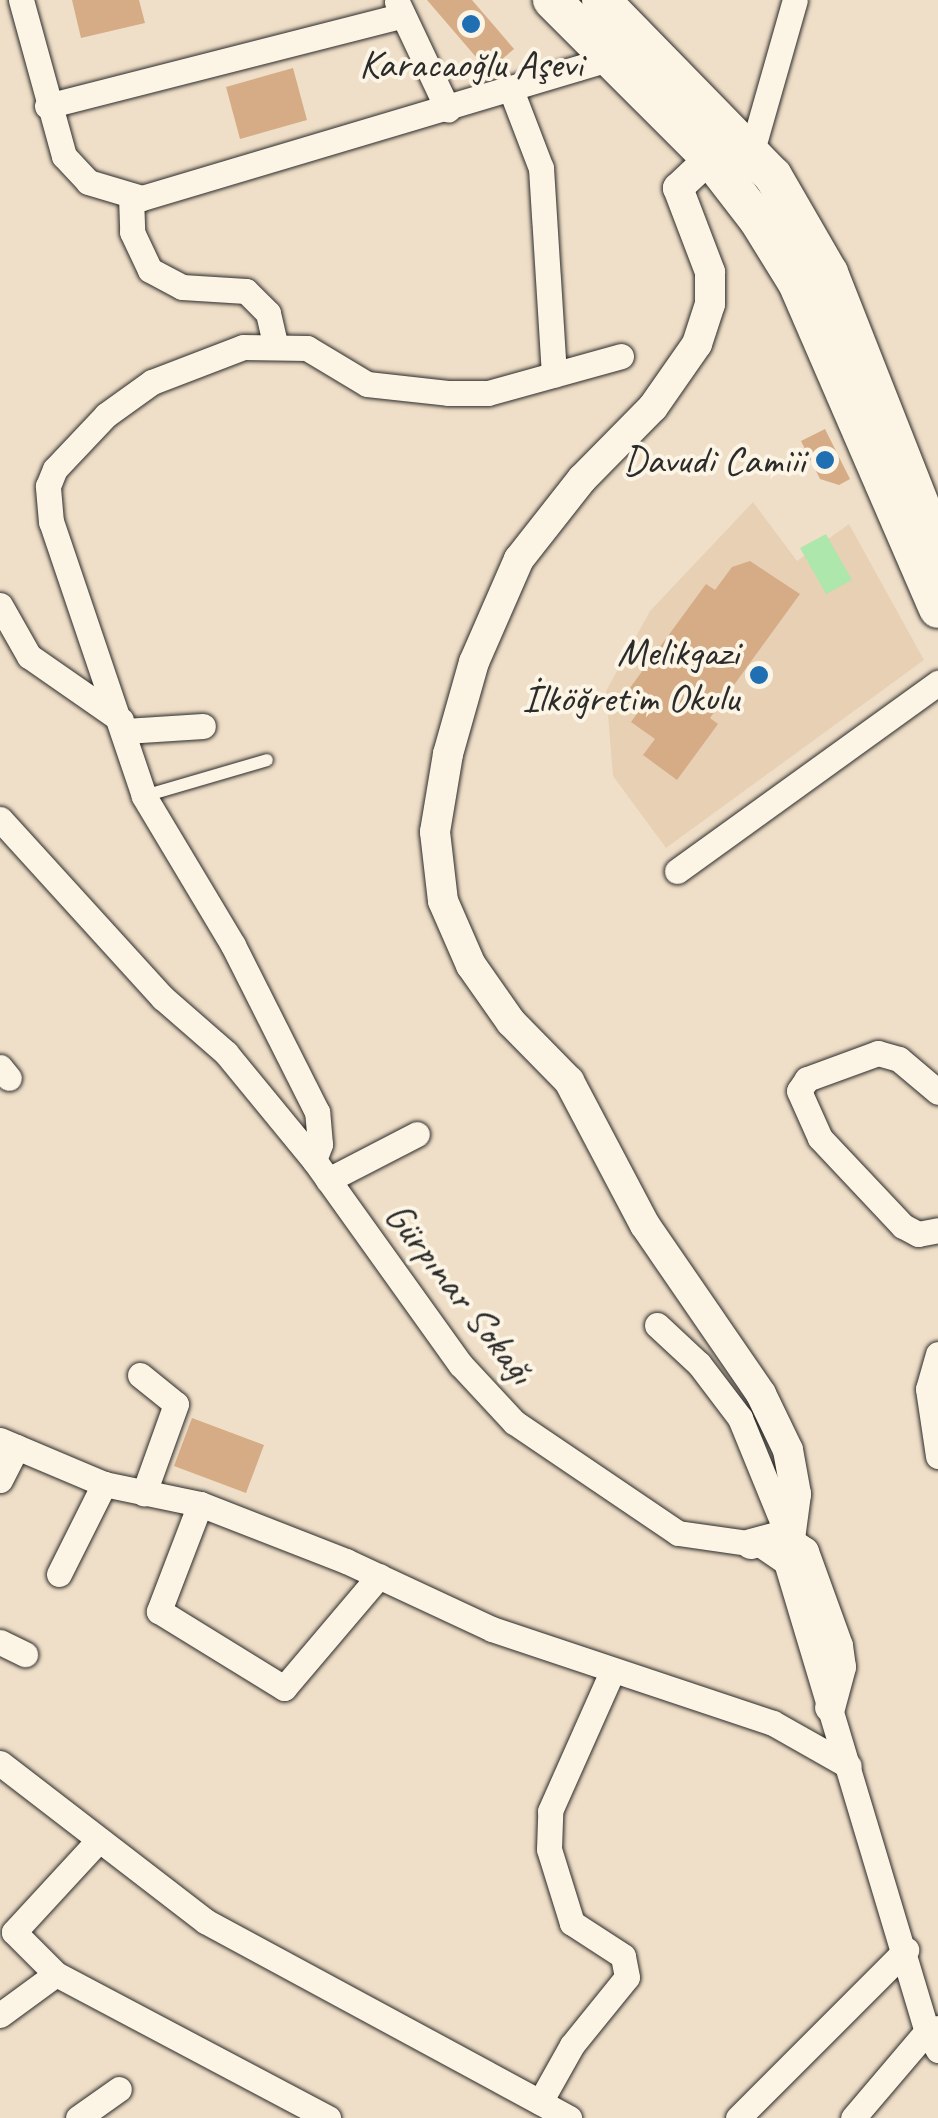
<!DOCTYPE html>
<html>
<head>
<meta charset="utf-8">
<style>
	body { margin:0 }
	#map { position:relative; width:938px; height:2118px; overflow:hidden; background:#f0dfc8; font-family:Caveat,sans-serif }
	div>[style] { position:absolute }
	.built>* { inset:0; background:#e8d0b4 }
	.green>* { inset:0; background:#ade7ac }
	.building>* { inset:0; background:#d5ac86 }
	.roads { filter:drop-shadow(0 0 2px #2b2b2b) drop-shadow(0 0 2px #2b2b2b) }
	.service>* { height:12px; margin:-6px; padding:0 6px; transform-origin:6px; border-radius:6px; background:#fcf5e5 }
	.minor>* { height:25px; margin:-12.5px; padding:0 12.5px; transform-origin:12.5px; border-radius:12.5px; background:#fcf5e5 }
	.tertiary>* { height:30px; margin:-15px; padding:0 15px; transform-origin:15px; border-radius:15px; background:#fcf5e5 }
	.primary>* { height:38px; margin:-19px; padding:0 19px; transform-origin:19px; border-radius:19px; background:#fcf5e5 }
	.dots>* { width:28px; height:28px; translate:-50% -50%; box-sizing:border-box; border:5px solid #fcf5e5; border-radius:50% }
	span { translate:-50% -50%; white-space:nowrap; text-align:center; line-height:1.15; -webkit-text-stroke:8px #fcf5e5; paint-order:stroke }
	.poi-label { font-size:40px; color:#2b2b2b }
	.right { translate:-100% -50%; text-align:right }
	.street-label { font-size:40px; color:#2b2b2b }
</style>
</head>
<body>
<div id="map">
	<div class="built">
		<i style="clip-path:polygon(753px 502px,797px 561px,849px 524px,924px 660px,666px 848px,613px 776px,606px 691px,650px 611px)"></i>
	</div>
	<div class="green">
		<i style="clip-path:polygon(826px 534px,852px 580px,826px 594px,800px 548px)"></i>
	</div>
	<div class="building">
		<i style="clip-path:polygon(72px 0,139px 0,145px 23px,81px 38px)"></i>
		<i style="clip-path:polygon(427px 0,472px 0,514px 49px,488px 71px)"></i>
		<i style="clip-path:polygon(293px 68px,307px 120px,240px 139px,226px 87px)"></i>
		<i style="clip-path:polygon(825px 429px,850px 479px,839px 485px,820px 479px,801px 441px)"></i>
		<i style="clip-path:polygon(750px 561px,800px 594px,710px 718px,718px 724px,677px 780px,643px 755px,655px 739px,631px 722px,641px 708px,624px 696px,706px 584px,715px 590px,732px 567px)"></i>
		<i style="clip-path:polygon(192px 1418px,264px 1445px,246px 1493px,174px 1466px)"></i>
	</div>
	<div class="roads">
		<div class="service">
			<i style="left:144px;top:796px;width:128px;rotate:-16.3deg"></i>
		</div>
		<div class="minor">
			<i style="left:21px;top:0;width:162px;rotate:74.6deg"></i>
			<i style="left:64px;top:156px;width:35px;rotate:47deg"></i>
			<i style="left:88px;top:182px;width:56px;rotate:16.5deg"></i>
			<i style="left:142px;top:198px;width:483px;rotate:-16.6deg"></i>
			<i style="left:397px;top:2px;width:119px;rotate:64.7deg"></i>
			<i style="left:511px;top:90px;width:84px;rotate:69deg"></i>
			<i style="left:541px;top:168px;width:207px;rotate:86.4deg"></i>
			<i style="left:47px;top:106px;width:367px;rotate:-14.3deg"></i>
			<i style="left:751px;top:154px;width:160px;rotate:-74.1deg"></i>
			<i style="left:131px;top:196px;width:36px;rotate:88deg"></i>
			<i style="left:132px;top:232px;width:42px;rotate:64.7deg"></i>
			<i style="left:150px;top:270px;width:36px;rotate:28deg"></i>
			<i style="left:182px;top:287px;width:64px;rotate:3.6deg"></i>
			<i style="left:246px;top:291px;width:31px;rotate:45deg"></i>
			<i style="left:268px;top:313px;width:31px;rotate:77deg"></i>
			<i style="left:0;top:605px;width:59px;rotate:60.4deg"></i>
			<i style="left:29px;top:656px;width:112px;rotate:34.8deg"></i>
			<i style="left:125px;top:731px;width:78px;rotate:-3.7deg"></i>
			<i style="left:0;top:819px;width:242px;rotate:47.7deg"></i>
			<i style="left:163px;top:998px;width:84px;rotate:41.1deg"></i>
			<i style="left:226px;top:1053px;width:139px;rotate:50.6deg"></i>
			<i style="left:314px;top:1160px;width:252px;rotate:54.4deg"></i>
			<i style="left:461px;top:1365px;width:78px;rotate:47.1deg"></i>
			<i style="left:514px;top:1422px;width:198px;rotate:34.1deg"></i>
			<i style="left:678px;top:1533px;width:84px;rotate:8.2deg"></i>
			<i style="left:761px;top:1545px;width:30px;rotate:34deg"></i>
			<i style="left:786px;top:1562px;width:490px;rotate:73.3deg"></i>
			<i style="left:927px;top:2031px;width:22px;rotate:60deg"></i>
			<i style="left:677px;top:871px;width:322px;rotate:-35.8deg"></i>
			<i style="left:0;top:1067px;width:14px;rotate:51deg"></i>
			<i style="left:938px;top:1092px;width:51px;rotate:-139.8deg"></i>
			<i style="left:899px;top:1059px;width:22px;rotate:-164deg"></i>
			<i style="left:878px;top:1053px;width:76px;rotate:159.9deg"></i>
			<i style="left:807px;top:1079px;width:14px;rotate:124deg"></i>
			<i style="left:799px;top:1091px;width:51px;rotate:65.9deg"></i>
			<i style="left:820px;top:1138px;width:121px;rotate:46.7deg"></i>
			<i style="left:903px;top:1226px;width:17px;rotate:28deg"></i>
			<i style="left:918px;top:1234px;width:20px;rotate:-11deg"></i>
			<i style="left:314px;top:1160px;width:17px;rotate:-69deg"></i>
			<i style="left:320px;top:1144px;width:32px;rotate:-95deg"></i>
			<i style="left:317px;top:1112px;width:187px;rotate:-116.7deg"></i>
			<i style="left:233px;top:945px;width:174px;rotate:-120.9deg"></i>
			<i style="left:144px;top:796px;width:289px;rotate:-108.7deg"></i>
			<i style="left:51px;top:522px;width:36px;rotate:-95deg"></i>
			<i style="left:48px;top:486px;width:18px;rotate:-68deg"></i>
			<i style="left:55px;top:469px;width:74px;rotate:-46.6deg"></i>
			<i style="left:106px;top:415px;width:57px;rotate:-35.7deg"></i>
			<i style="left:152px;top:382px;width:97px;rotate:-21deg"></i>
			<i style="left:243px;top:347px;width:64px;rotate:0.9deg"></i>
			<i style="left:307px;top:348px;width:70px;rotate:31deg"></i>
			<i style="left:367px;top:384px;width:81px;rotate:6.3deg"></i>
			<i style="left:448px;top:393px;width:40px"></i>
			<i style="left:488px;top:393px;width:138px;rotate:-15.5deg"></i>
			<i style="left:328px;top:1180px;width:100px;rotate:-27.3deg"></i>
			<i style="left:657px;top:1325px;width:57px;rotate:42.9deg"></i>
			<i style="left:699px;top:1364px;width:68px;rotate:52.8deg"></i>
			<i style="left:740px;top:1418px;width:130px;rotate:67.8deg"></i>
			<i style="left:938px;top:1354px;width:36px;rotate:106deg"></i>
			<i style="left:928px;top:1389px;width:68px;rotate:81.5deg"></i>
			<i style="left:140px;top:1375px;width:46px;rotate:38.9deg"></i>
			<i style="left:176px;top:1404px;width:95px;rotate:109.8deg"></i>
			<i style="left:0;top:1440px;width:113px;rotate:22.9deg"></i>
			<i style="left:104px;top:1484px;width:98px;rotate:11.8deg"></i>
			<i style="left:200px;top:1504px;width:157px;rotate:21.3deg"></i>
			<i style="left:346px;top:1561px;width:161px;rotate:25deg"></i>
			<i style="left:492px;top:1629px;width:296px;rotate:18.5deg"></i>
			<i style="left:773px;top:1723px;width:87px;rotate:29.5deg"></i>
			<i style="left:0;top:1480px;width:37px;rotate:-63deg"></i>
			<i style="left:200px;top:1504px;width:115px;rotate:111deg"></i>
			<i style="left:159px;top:1611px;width:147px;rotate:31.6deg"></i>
			<i style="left:284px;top:1688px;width:147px;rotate:-49.7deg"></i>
			<i style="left:59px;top:1574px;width:101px;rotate:-63.4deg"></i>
			<i style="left:0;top:1642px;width:28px;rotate:26deg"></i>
			<i style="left:0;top:1763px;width:259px;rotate:37.6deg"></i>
			<i style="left:205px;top:1921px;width:414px;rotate:28.4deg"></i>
			<i style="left:96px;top:1843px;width:121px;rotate:132.7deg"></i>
			<i style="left:14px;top:1932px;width:59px;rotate:45deg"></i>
			<i style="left:56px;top:1974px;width:308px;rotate:27.9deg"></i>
			<i style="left:0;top:2015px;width:69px;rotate:-36.2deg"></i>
			<i style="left:540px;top:2102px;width:65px;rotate:-60.7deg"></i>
			<i style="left:572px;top:2045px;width:87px;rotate:-51deg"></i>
			<i style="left:627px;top:1977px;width:21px;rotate:-101deg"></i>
			<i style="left:623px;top:1956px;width:61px;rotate:-147.1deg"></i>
			<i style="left:572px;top:1923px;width:77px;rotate:-107.3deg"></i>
			<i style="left:549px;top:1849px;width:38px;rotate:-88deg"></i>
			<i style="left:550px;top:1811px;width:152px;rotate:-66deg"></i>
			<i style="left:78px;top:2118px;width:50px;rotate:-35.3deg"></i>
			<i style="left:738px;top:2118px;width:238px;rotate:-45deg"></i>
			<i style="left:853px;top:2118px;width:114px;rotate:-49.6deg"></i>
			<i style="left:927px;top:2031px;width:11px;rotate:-15deg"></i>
		</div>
		<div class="tertiary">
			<i style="left:710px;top:158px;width:44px;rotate:136.8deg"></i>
			<i style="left:678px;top:188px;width:90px;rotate:69.1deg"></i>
			<i style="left:710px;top:272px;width:32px;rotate:90deg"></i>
			<i style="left:710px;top:304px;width:42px;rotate:108deg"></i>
			<i style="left:697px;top:344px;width:77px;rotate:124.9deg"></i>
			<i style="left:653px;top:407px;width:101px;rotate:134.6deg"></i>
			<i style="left:582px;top:479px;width:102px;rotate:128.2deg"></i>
			<i style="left:519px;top:559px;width:112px;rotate:113.6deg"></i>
			<i style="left:474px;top:662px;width:96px;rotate:105.8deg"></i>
			<i style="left:448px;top:754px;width:79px;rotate:99.5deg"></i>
			<i style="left:435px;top:832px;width:69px;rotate:83.4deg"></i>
			<i style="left:443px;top:901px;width:70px;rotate:66.4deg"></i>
			<i style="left:471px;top:965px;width:70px;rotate:54.9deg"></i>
			<i style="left:511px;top:1022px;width:83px;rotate:45.5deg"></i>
			<i style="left:569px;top:1081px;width:163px;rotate:62.2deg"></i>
			<i style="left:645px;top:1225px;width:205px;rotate:55.5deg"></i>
			<i style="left:761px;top:1394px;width:62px;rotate:64.3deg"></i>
			<i style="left:788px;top:1450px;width:45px;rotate:79.7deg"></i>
			<i style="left:796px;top:1494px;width:45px;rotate:97.6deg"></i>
			<i style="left:790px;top:1539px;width:18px;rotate:124deg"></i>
			<i style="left:751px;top:1544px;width:30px;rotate:-15deg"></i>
			<i style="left:780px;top:1536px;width:29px;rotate:34deg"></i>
			<i style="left:804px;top:1552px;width:100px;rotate:70.1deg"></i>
			<i style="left:838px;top:1646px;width:21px;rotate:82deg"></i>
			<i style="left:841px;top:1667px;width:42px;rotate:105deg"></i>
		</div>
		<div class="primary">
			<i style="left:552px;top:0;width:223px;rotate:45deg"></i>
			<i style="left:710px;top:158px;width:78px;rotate:52.3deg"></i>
			<i style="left:758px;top:220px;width:74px;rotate:58.2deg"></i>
			<i style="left:797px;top:283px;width:355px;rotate:66.6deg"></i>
			<i style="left:601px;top:0;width:246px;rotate:45.7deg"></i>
			<i style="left:773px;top:176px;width:112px;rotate:60deg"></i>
			<i style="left:829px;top:273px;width:298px;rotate:68.5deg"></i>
		</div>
	</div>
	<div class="dots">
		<i style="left:471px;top:24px;background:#1f6fb2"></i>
		<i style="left:825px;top:460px;background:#1f6fb2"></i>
		<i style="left:759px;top:675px;background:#1f6fb2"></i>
	</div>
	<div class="poi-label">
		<span style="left:471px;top:64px">Karacaoğlu Aşevi</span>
		<span class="right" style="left:805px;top:460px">Davudi Camiii</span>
		<span class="right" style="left:739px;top:675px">Melikgazi<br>İlköğretim Okulu</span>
	</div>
	<div class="street-label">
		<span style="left:460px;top:1293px;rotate:52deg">Gürpınar Sokağı</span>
	</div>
</div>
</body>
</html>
